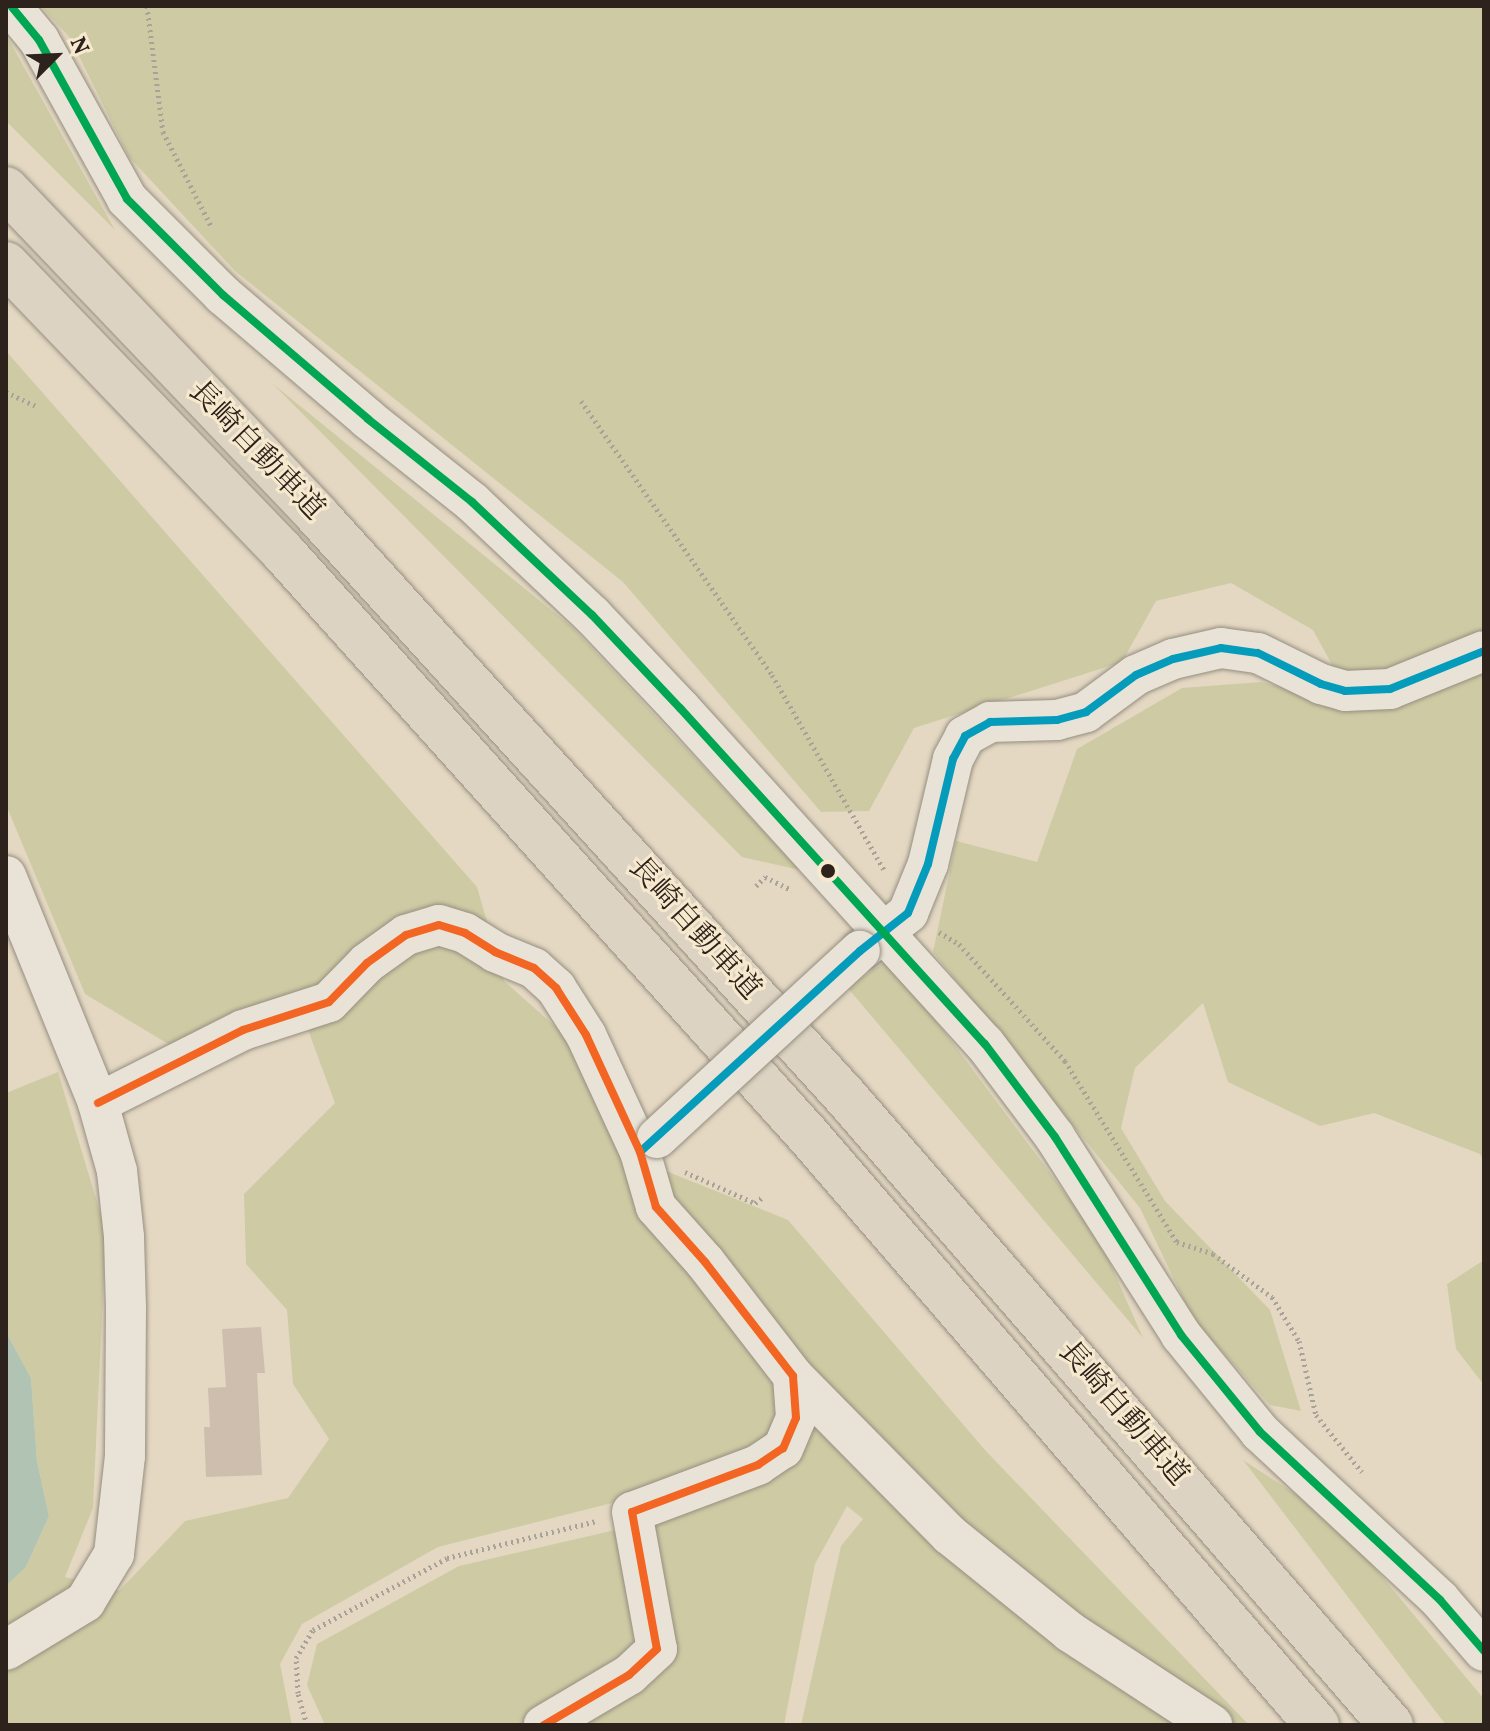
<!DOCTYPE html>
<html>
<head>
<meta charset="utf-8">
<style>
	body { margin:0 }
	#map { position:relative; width:1490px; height:1731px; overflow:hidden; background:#e4d8c2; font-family:Vollkorn,"Noto Serif JP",serif }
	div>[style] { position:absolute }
	.green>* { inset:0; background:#cecba4 }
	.water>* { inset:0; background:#b1c4b4 }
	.building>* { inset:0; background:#cdbead }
	.path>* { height:5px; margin-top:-2.5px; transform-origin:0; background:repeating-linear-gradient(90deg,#a8a298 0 2px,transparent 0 6px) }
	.roads { filter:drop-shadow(0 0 2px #968e81) drop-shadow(0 0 2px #968e81) }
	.minor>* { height:40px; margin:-20px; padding:0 20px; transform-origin:20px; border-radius:20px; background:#e9e3d7 }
	.motorway>* { height:44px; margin:-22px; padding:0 22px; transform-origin:22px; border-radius:22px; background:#dcd3c2 }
	.bridges { filter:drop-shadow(0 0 2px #968e81) drop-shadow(0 0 2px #968e81) }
	.minor-bridge>* { height:40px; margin:-20px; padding:0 20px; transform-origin:20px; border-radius:20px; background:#e9e3d7 }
	.bus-1>* { height:8px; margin:-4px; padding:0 4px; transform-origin:4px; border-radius:4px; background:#059cbc }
	.bus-2>* { height:8px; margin:-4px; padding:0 4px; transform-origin:4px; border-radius:4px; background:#00a651 }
	.bus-3>* { height:8px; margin:-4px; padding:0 4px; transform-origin:4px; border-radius:4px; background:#f26522 }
	.dots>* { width:22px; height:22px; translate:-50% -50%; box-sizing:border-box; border:4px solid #f7e9ce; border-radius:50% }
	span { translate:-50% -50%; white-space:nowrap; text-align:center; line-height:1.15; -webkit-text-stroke:6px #f7e9ce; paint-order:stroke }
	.street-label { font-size:30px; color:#2e221c }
	.frame { position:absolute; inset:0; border:8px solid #2e221c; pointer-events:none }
	.north { position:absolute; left:16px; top:16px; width:80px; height:80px; -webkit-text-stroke:6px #f7e9ce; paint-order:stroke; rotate:66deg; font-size:22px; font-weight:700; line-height:32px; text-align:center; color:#2e221c }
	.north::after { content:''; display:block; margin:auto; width:28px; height:36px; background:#2e221c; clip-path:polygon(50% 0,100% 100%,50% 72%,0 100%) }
</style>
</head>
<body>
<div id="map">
	<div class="green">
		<i style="clip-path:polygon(41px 6px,1484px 6px,1484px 1161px,1480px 1154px,1374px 1113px,1320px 1126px,1228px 1082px,1203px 1003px,1135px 1068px,1121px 1128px,1165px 1201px,1270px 1310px,1301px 1411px,1270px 1405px,1193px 1319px,1140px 1208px,933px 952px,956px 841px,1037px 862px,1077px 749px,1182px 688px,1261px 682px,1354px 705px,1313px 630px,1231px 583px,1156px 601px,1122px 662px,914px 728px,869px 811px,821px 812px,623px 582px,235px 271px,129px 157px,70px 38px)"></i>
		<i style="clip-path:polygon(6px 35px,115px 230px,6px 121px)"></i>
		<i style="clip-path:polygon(6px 351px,477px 887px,504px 981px,566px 1036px,631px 1157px,788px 1220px,985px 1450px,1249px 1725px,801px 1725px,841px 1546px,863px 1519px,847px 1506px,815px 1564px,784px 1725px,325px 1725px,307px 1685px,317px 1644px,459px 1566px,650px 1522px,616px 1502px,438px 1547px,302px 1624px,280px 1664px,292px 1725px,6px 1725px,6px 1586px,26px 1567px,49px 1516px,37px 1461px,31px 1378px,6px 1332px,6px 1093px,58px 1072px,106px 1232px,93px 1508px,65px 1577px,119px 1591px,185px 1521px,288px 1498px,329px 1439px,293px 1384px,287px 1310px,246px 1264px,244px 1194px,335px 1103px,294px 992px,180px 1051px,85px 994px,6px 805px)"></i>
		<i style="clip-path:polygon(273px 384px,572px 627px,800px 870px,742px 857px)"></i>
		<i style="clip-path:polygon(890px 959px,1100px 1240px,1143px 1338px,847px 987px)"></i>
		<i style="clip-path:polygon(1484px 1260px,1484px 1385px,1456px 1349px,1447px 1284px)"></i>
		<i style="clip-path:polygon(1243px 1460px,1334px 1519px,1484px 1699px,1484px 1725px,1446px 1725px)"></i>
	</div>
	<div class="water">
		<i style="clip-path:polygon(6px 1332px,31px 1378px,37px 1461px,49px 1516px,26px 1567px,6px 1586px)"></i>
	</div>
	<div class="building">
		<i style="clip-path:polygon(261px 1327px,265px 1373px,257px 1373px,262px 1475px,206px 1477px,204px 1427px,210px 1427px,208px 1388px,226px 1387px,222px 1329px)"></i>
	</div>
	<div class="path">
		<i style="left:147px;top:6px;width:127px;rotate:82.8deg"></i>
		<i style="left:163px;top:132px;width:106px;rotate:62.9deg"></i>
		<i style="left:6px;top:392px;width:33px;rotate:25deg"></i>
		<i style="left:581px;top:401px;width:334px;rotate:55.1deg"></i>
		<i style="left:772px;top:675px;width:225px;rotate:60.1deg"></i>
		<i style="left:756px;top:886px;width:13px;rotate:-45deg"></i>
		<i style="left:765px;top:877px;width:30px;rotate:26deg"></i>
		<i style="left:939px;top:932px;width:23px;rotate:31deg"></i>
		<i style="left:959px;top:944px;width:158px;rotate:47.8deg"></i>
		<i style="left:1065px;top:1061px;width:213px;rotate:58.3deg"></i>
		<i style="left:1177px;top:1242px;width:38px;rotate:18deg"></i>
		<i style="left:1213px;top:1254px;width:73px;rotate:36.1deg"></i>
		<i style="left:1272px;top:1297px;width:52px;rotate:58.5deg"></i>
		<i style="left:1299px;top:1341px;width:76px;rotate:77.1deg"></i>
		<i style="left:1316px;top:1415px;width:73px;rotate:51.1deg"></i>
		<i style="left:685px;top:1172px;width:77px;rotate:23.9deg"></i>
		<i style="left:755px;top:1203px;width:11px;rotate:-38deg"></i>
		<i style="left:307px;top:1725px;width:33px;rotate:-106deg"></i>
		<i style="left:298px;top:1693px;width:35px;rotate:-93deg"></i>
		<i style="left:296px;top:1658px;width:33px;rotate:-59deg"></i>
		<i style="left:313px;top:1630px;width:152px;rotate:-28.2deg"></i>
		<i style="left:447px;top:1558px;width:154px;rotate:-13.9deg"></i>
	</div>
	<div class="roads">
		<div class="minor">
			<i style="left:11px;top:6px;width:44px;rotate:50.5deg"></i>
			<i style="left:39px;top:40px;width:182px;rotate:61deg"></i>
			<i style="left:127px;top:199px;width:136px;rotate:45deg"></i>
			<i style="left:223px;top:295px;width:191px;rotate:40.5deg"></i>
			<i style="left:368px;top:419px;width:133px;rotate:38.6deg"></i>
			<i style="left:472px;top:502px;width:165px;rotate:43.3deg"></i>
			<i style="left:592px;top:615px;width:128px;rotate:46.6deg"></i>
			<i style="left:680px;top:708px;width:454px;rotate:47.8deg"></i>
			<i style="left:985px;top:1044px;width:116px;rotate:53deg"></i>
			<i style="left:1055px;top:1137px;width:235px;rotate:57.5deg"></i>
			<i style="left:1181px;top:1335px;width:125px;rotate:50.8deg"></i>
			<i style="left:1260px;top:1432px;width:246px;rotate:43deg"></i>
			<i style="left:1440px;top:1600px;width:67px;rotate:49.2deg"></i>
			<i style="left:6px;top:876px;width:245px;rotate:67.9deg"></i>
			<i style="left:98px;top:1103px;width:71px;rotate:74.4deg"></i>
			<i style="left:117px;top:1171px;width:66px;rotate:83.9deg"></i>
			<i style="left:124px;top:1237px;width:70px;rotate:88.4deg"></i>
			<i style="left:126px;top:1307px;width:149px;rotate:90.4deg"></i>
			<i style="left:125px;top:1456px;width:99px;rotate:96.4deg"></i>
			<i style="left:114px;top:1554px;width:56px;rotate:121.1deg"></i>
			<i style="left:85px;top:1602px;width:92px;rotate:148.7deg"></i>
			<i style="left:863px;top:949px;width:58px;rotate:-38.7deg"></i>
			<i style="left:908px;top:913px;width:53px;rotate:-67.8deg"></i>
			<i style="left:928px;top:864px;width:108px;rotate:-76.6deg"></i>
			<i style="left:953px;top:759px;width:26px;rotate:-62deg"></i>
			<i style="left:965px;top:736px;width:29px;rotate:-29deg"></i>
			<i style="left:990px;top:722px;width:67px;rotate:-1.7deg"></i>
			<i style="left:1057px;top:720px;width:30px;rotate:-15deg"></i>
			<i style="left:1086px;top:712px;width:62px;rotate:-36.5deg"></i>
			<i style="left:1136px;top:675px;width:40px;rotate:-23.4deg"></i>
			<i style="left:1173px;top:659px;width:49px;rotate:-12.9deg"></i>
			<i style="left:1221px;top:648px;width:37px;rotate:8deg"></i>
			<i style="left:1258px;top:653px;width:70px;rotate:26.2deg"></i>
			<i style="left:1321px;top:684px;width:25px;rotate:16deg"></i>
			<i style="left:1345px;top:691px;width:45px;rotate:-2.5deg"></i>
			<i style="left:1390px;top:689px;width:101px;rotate:-22deg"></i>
			<i style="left:98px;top:1103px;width:162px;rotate:-26.7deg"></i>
			<i style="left:243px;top:1030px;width:90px;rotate:-18deg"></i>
			<i style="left:329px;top:1002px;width:54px;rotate:-45.7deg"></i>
			<i style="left:367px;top:963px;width:48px;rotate:-35.7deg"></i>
			<i style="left:406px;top:935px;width:34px;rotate:-17deg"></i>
			<i style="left:439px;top:925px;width:27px;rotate:17deg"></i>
			<i style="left:465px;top:933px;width:36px;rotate:32deg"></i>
			<i style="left:495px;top:952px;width:42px;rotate:22.3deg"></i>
			<i style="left:534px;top:968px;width:30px;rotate:42deg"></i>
			<i style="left:556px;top:988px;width:56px;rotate:57.4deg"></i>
			<i style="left:586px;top:1035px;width:129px;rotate:65.2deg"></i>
			<i style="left:640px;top:1152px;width:57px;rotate:73.8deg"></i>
			<i style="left:656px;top:1207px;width:74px;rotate:48.3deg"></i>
			<i style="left:705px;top:1262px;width:144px;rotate:52.3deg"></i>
			<i style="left:793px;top:1376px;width:42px;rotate:85.9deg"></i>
			<i style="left:796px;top:1418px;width:33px;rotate:113deg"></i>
			<i style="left:783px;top:1448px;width:30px;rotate:146deg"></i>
			<i style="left:758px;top:1465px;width:134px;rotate:159.5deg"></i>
			<i style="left:632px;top:1512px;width:139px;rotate:79.7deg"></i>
			<i style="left:657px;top:1649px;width:38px;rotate:137deg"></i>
			<i style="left:629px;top:1675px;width:99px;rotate:149.5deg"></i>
			<i style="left:793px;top:1376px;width:223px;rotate:45.4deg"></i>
			<i style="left:950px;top:1535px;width:154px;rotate:38.9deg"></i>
			<i style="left:1070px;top:1632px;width:170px;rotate:33.2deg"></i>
		</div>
		<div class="motorway">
			<i style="left:6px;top:189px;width:451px;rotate:46.3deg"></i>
			<i style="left:317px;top:515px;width:785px;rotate:47.74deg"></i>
			<i style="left:845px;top:1096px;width:833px;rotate:49.04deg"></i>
			<i style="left:6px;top:264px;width:398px;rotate:46.1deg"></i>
			<i style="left:282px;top:551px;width:785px;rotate:48deg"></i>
			<i style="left:807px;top:1134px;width:781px;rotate:49.21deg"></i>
		</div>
	</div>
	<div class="bridges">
		<div class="minor-bridge">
			<i style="left:657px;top:1138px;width:276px;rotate:-42.7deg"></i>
		</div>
	</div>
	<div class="bus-1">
		<i style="left:640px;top:1152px;width:298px;rotate:-42.4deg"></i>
		<i style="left:860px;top:951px;width:61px;rotate:-38.4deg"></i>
		<i style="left:908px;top:913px;width:53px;rotate:-67.8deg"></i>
		<i style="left:928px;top:864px;width:108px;rotate:-76.6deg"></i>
		<i style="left:953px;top:759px;width:26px;rotate:-62deg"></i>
		<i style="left:965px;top:736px;width:29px;rotate:-29deg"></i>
		<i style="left:990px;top:722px;width:67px;rotate:-1.7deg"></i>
		<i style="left:1057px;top:720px;width:30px;rotate:-15deg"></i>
		<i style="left:1086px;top:712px;width:62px;rotate:-36.5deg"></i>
		<i style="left:1136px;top:675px;width:40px;rotate:-23.4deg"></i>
		<i style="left:1173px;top:659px;width:49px;rotate:-12.9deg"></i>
		<i style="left:1221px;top:648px;width:37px;rotate:8deg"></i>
		<i style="left:1258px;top:653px;width:70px;rotate:26.2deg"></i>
		<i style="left:1321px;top:684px;width:25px;rotate:16deg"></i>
		<i style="left:1345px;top:691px;width:45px;rotate:-2.5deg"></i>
		<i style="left:1390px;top:689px;width:101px;rotate:-22deg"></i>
	</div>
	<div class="bus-2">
		<i style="left:11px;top:6px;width:44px;rotate:50.5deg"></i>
		<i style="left:39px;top:40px;width:182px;rotate:61deg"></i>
		<i style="left:127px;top:199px;width:136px;rotate:45deg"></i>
		<i style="left:223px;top:295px;width:191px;rotate:40.5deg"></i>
		<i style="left:368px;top:419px;width:133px;rotate:38.6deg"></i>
		<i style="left:472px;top:502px;width:165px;rotate:43.3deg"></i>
		<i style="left:592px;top:615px;width:128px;rotate:46.6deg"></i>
		<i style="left:680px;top:708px;width:454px;rotate:47.8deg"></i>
		<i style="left:985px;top:1044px;width:116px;rotate:53deg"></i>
		<i style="left:1055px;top:1137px;width:235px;rotate:57.5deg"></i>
		<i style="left:1181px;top:1335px;width:125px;rotate:50.8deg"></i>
		<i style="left:1260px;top:1432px;width:246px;rotate:43deg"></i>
		<i style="left:1440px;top:1600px;width:67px;rotate:49.2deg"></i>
	</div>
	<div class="bus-3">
		<i style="left:98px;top:1103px;width:162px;rotate:-26.7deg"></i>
		<i style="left:243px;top:1030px;width:90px;rotate:-18deg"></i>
		<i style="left:329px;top:1002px;width:54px;rotate:-45.7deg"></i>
		<i style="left:367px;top:963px;width:48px;rotate:-35.7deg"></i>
		<i style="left:406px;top:935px;width:34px;rotate:-17deg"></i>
		<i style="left:439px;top:925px;width:27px;rotate:17deg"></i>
		<i style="left:465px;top:933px;width:36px;rotate:32deg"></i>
		<i style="left:495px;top:952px;width:42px;rotate:22.3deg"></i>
		<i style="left:534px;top:968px;width:30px;rotate:42deg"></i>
		<i style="left:556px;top:988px;width:56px;rotate:57.4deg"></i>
		<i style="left:586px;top:1035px;width:129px;rotate:65.2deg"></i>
		<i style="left:640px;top:1152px;width:57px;rotate:73.8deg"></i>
		<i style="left:656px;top:1207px;width:74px;rotate:48.3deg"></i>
		<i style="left:705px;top:1262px;width:144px;rotate:52.3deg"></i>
		<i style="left:793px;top:1376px;width:42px;rotate:85.9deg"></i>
		<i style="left:796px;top:1418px;width:33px;rotate:113deg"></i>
		<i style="left:783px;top:1448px;width:30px;rotate:146deg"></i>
		<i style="left:758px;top:1465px;width:134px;rotate:159.5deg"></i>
		<i style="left:632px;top:1512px;width:139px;rotate:79.7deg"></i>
		<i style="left:657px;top:1649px;width:38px;rotate:137deg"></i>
		<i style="left:629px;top:1675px;width:99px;rotate:149.5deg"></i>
	</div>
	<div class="dots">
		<i style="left:828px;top:871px;background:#2e221c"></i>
	</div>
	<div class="street-label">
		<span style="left:256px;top:451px;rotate:46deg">長崎自動車道</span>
		<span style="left:694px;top:929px;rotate:48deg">長崎自動車道</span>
		<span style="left:1123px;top:1414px;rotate:49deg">長崎自動車道</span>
	</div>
	<div class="frame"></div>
	<div class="north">N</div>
</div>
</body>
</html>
